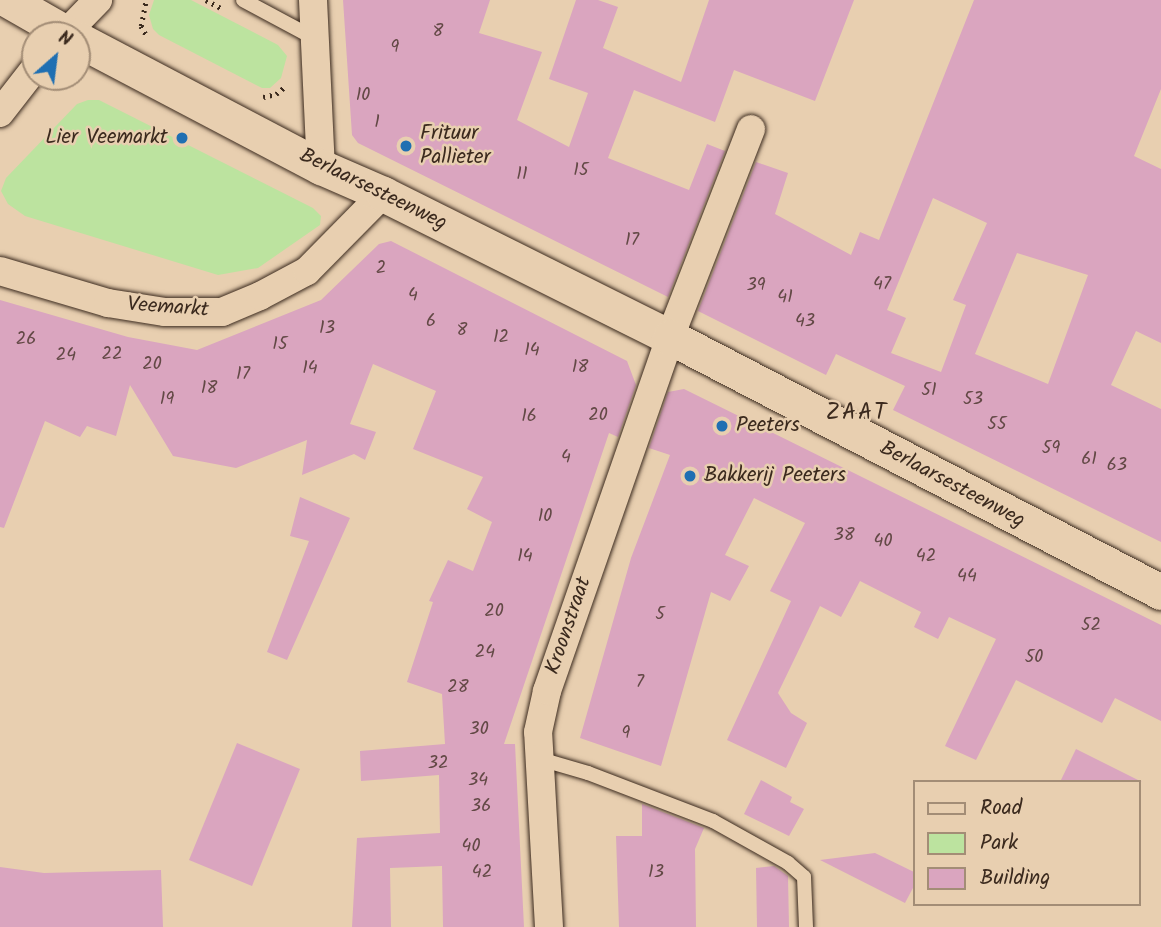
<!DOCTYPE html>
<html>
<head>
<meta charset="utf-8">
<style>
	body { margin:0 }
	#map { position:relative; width:1161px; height:927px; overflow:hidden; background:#e8cfb0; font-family:Kalam,sans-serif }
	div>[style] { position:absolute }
	.green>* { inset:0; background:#bce39f }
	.building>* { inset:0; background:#daa5bf }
	.path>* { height:4.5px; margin-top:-2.25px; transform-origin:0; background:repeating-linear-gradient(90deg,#3b2a1e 0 2px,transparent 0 7px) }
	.roads { filter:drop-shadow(0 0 2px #3b2a1e) drop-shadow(0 0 2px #3b2a1e) }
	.service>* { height:14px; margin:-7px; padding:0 7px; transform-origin:7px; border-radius:7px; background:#e8cfb0 }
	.minor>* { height:28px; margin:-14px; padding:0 14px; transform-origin:14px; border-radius:14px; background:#e8cfb0 }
	.tertiary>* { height:35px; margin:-17.5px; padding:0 17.5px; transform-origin:17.5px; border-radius:17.5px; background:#e8cfb0 }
	.dots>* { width:19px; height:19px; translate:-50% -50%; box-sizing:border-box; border:4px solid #e8cfb0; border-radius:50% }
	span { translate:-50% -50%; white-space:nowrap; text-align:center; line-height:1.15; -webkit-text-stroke:5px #e8cfb0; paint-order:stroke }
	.number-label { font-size:18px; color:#634946 }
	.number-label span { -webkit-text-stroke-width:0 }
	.poi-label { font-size:21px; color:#3b2a1e }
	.left { translate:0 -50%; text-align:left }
	.right { translate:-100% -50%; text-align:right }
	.street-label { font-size:21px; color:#3b2a1e }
	.neighbourhood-label { font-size:23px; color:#3b2a1e; letter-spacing:2px }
	.legend { position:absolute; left:913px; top:780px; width:228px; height:126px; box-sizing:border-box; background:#e8cfb0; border:2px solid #a38d76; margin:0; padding:9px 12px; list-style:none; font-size:21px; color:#3b2a1e }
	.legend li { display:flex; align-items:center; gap:14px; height:35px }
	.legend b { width:35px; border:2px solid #a38d76 }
	.north { position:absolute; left:21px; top:21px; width:70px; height:70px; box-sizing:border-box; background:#e8cfb0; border:2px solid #a38d76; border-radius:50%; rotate:28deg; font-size:19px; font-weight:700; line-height:28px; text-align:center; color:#3b2a1e }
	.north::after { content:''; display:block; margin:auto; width:24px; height:32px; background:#1f6fb2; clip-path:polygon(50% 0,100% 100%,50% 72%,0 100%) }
</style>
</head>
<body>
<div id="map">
	<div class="green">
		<i style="clip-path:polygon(154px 0,191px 0,278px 45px,287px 56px,281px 78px,270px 88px,262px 88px,159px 35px,153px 29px,149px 15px)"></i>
		<i style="clip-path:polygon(88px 100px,99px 100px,313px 208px,321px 216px,320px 225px,258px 268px,218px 275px,25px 216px,8px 204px,1px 191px,6px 178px,77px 104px)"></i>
	</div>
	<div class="building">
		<i style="clip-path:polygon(343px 0,490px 0,479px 33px,542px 52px,517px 120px,569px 147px,588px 93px,549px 79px,576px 0,598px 0,618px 7px,603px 48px,681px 82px,709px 0,854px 0,815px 101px,734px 70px,715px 122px,634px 90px,608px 158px,689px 190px,707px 144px,725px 151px,668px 297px,358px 143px,352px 135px)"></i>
		<i style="clip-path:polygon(evenodd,974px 0,1161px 0,1161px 89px,1134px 156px,1161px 169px,1161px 343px,1136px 331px,1111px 385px,1161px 409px,1161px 542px,893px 410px,905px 386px,836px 354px,826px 375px,698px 311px,756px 162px,788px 173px,775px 214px,851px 255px,860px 232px,879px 240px,974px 0,933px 198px,987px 223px,953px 300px,966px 305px,941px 372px,891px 353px,906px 318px,887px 310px,933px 198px,974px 0,1017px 253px,1088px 275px,1048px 384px,975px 354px,1017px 253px)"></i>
		<i style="clip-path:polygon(391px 241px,627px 361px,636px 385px,618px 437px,609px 433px,504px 744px,515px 744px,524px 927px,443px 927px,442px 866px,390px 868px,391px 927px,352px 927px,357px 838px,440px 833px,439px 775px,361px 781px,360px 751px,445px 744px,442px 694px,407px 682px,433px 602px,429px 601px,448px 560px,473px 571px,492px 522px,467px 509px,483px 477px,413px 449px,436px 391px,373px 364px,350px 424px,376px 432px,365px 460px,354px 454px,302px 475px,307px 440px,236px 468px,173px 456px,130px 385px,116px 436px,87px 426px,80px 437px,45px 421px,4px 528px,0 527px,0 300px,128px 337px,197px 350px,321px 300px,379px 244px)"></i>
		<i style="clip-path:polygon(684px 389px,1161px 625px,1161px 721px,1115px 698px,1102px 723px,1016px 680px,976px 760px,945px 746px,996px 639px,949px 617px,938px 639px,914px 627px,921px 612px,860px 581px,841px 617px,820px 606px,778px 693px,791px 713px,807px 723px,786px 768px,727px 740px,791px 601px,770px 591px,805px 523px,754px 498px,725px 555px,749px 566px,730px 601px,711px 592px,661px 766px,580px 738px,631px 558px,670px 455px,649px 448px,668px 392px)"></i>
		<i style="clip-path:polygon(300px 497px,350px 518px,287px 660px,267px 652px,309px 541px,290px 536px)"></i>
		<i style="clip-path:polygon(237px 743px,300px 769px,252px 886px,189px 860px)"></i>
		<i style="clip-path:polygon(1076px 749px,1142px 782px,1060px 782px)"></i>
		<i style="clip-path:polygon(761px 780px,792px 797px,790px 802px,804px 809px,789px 836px,744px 814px)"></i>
		<i style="clip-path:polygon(642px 804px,704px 828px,695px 849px,696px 927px,619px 927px,616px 836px,642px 836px)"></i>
		<i style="clip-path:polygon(875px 853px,914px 872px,914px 886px,905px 903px,820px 860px)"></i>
		<i style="clip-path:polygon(774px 866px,788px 876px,789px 927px,757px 927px,756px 868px)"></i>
		<i style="clip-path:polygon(0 867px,44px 873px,161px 870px,163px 927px,0 927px)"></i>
	</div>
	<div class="path">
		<i style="left:206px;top:0;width:17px;rotate:28deg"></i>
		<i style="left:141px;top:26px;width:12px;rotate:59deg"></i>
		<i style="left:141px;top:26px;width:26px;rotate:-79deg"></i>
		<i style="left:263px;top:97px;width:13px;rotate:-13deg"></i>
		<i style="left:276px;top:94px;width:13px;rotate:-39deg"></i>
	</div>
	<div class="roads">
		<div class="service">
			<i style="left:243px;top:0;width:81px;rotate:28.2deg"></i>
			<i style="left:540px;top:759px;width:50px;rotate:16.3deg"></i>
			<i style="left:588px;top:773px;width:134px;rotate:21deg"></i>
			<i style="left:713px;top:821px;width:86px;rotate:29.2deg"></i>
			<i style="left:788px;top:863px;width:21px;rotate:41deg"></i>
			<i style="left:804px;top:877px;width:50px;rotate:87.7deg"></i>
		</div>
		<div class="minor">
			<i style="left:313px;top:0;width:167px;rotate:87.3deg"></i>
			<i style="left:64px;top:35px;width:49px;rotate:-45.8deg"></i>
			<i style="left:0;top:113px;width:57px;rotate:-52.1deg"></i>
			<i style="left:0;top:271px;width:113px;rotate:16.5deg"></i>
			<i style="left:108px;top:303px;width:58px;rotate:9deg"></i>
			<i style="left:165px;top:312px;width:57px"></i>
			<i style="left:222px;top:312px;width:41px;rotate:-22.8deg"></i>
			<i style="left:260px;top:296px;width:53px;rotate:-28deg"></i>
			<i style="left:307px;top:271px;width:108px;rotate:-45.4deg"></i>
			<i style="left:549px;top:927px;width:195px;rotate:-93.2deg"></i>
			<i style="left:538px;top:732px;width:42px;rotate:-77.6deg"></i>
			<i style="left:547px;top:691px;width:375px;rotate:-70.8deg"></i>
			<i style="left:670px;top:337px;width:223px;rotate:-68.7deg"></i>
		</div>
		<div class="tertiary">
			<i style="left:8px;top:0;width:70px;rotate:29.8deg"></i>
			<i style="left:77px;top:39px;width:276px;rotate:27.7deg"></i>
			<i style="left:321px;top:167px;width:68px;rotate:23.5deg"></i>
			<i style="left:383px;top:194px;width:321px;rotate:26.5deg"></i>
			<i style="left:670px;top:337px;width:553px;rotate:27.45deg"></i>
		</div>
	</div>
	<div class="dots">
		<i style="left:182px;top:138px;background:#1f6fb2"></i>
		<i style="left:406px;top:146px;background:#1f6fb2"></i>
		<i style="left:722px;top:426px;background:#1f6fb2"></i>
		<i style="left:690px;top:476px;background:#1f6fb2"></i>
	</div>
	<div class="number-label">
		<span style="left:438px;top:32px">8</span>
		<span style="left:395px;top:48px">9</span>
		<span style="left:363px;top:96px">10</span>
		<span style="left:377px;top:123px">1</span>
		<span style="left:581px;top:171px">15</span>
		<span style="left:522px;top:175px">11</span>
		<span style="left:632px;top:241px">17</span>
		<span style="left:381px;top:269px">2</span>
		<span style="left:882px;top:285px">47</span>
		<span style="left:756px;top:286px">39</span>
		<span style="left:413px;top:296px">4</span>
		<span style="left:785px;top:298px">41</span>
		<span style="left:431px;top:322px">6</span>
		<span style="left:805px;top:322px">43</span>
		<span style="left:327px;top:329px">13</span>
		<span style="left:462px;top:331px">8</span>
		<span style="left:501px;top:338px">12</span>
		<span style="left:26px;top:340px">26</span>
		<span style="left:280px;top:345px">15</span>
		<span style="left:532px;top:351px">14</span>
		<span style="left:112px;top:355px">22</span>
		<span style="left:66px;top:356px">24</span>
		<span style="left:152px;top:365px">20</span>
		<span style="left:580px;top:368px">18</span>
		<span style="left:310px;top:369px">14</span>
		<span style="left:243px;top:375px">17</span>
		<span style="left:209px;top:389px">18</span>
		<span style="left:929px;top:391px">51</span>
		<span style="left:167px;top:400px">19</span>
		<span style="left:973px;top:400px">53</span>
		<span style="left:598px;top:416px">20</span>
		<span style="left:529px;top:417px">16</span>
		<span style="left:997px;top:425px">55</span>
		<span style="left:1051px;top:449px">59</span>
		<span style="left:566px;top:458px">4</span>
		<span style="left:1089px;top:460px">61</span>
		<span style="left:1117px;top:466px">63</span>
		<span style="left:545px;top:517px">10</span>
		<span style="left:844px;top:536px">38</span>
		<span style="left:883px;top:542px">40</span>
		<span style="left:525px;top:557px">14</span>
		<span style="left:926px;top:557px">42</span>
		<span style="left:967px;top:577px">44</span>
		<span style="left:494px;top:612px">20</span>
		<span style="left:660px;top:615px">5</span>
		<span style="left:1091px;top:626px">52</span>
		<span style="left:485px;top:653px">24</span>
		<span style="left:1034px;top:658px">50</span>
		<span style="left:640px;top:683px">7</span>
		<span style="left:458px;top:688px">28</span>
		<span style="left:479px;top:730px">30</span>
		<span style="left:626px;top:734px">9</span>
		<span style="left:438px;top:764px">32</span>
		<span style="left:478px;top:781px">34</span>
		<span style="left:481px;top:807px">36</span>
		<span style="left:471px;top:847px">40</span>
		<span style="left:482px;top:873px">42</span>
		<span style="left:656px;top:873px">13</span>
	</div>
	<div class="poi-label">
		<span class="left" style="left:420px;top:146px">Frituur<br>Pallieter</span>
		<span class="right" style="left:168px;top:138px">Lier Veemarkt</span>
		<span class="left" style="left:736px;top:426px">Peeters</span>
		<span class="left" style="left:704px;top:476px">Bakkerij Peeters</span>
	</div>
	<div class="street-label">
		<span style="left:373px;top:190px;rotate:26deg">Berlaarsesteenweg</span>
		<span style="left:168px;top:308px;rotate:4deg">Veemarkt</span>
		<span style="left:952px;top:485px;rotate:28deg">Berlaarsesteenweg</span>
		<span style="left:569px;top:626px;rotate:-71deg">Kroonstraat</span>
	</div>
	<div class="neighbourhood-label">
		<span style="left:857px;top:413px">ZAAT</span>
	</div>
	<ul class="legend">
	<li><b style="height:9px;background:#e8cfb0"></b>Road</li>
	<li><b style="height:19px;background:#bce39f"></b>Park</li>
	<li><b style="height:19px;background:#daa5bf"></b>Building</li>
	</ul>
	<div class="north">N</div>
</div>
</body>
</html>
